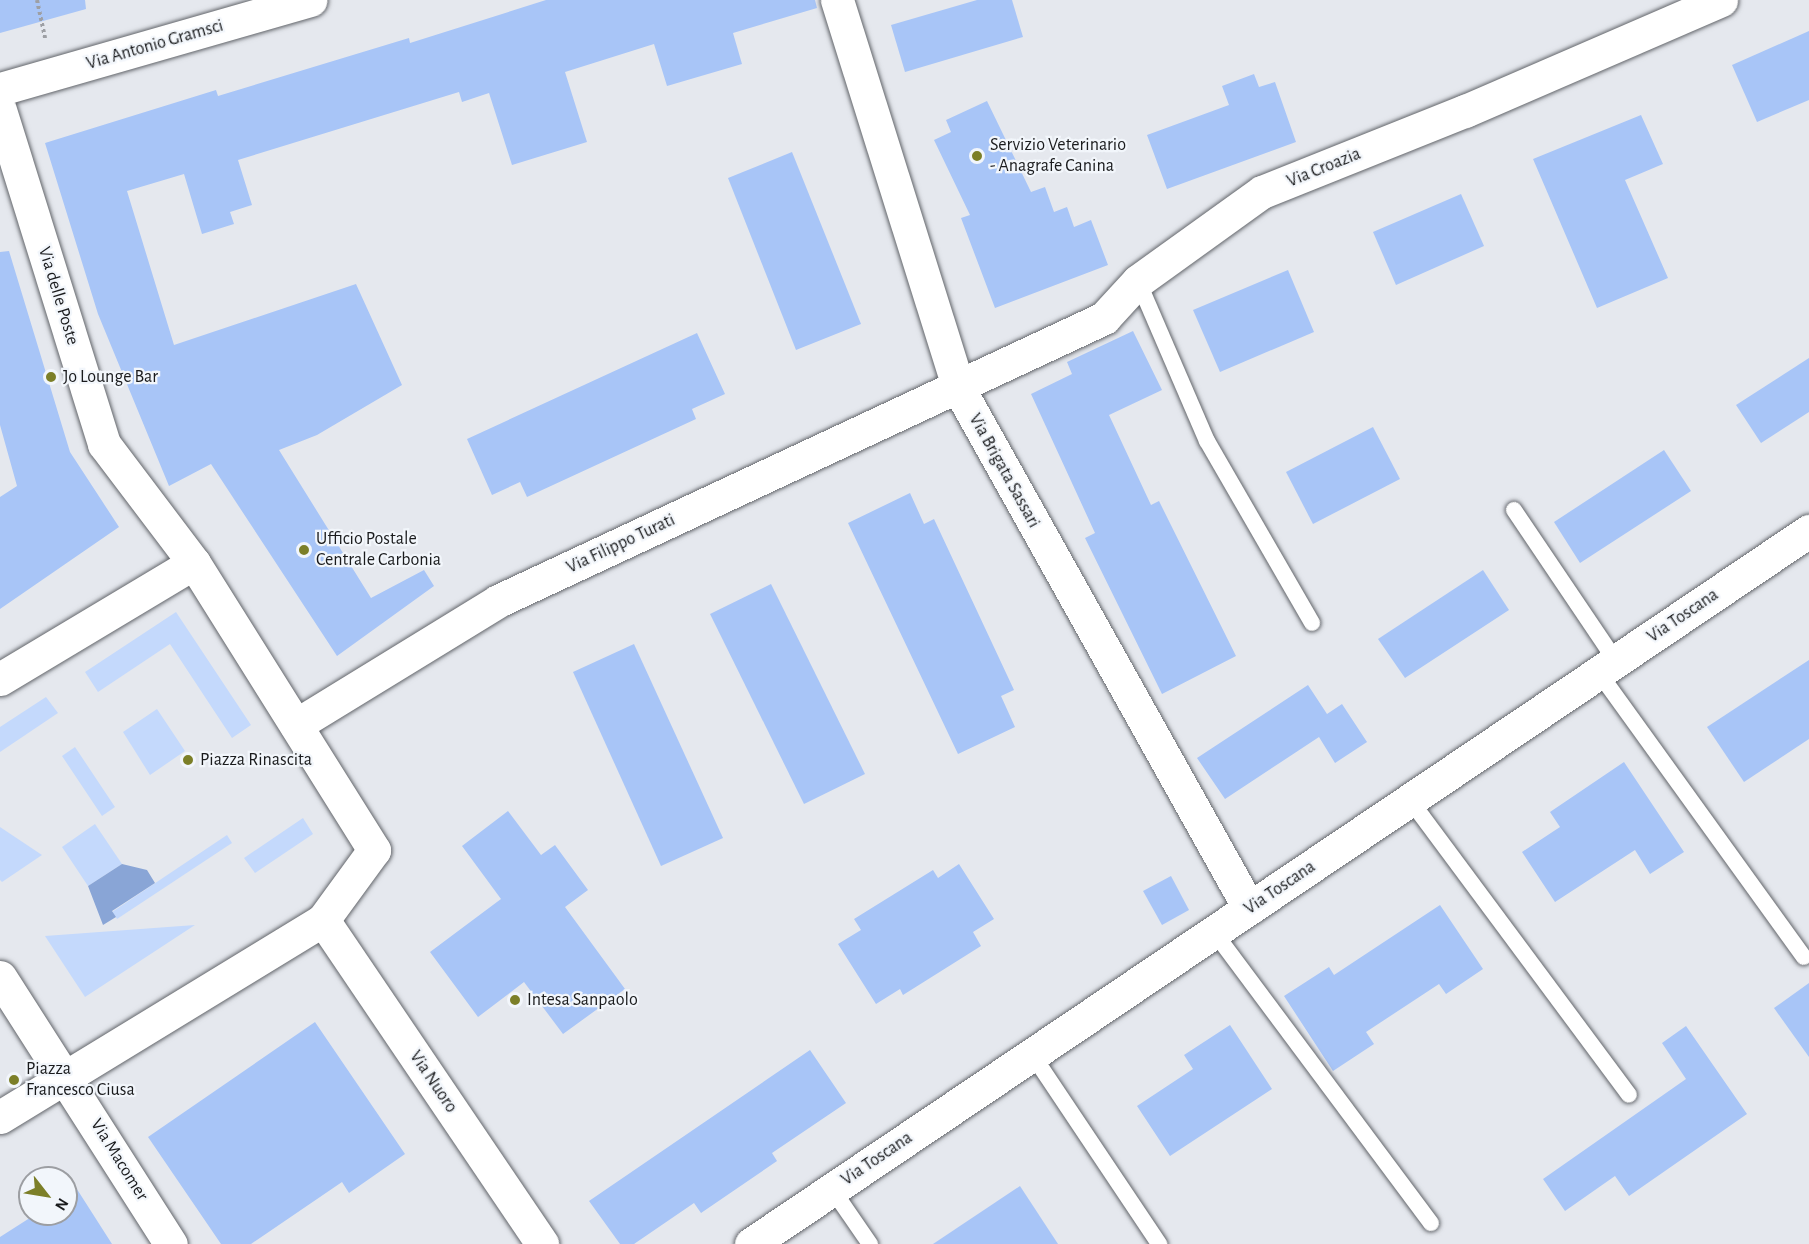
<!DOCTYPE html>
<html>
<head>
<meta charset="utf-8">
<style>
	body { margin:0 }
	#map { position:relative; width:1809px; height:1244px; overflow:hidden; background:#e5e8ee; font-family:"Alegreya Sans",sans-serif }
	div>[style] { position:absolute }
	.green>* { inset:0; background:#c4d9fc }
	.water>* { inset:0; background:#89a5d6 }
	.building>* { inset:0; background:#a8c5f7 }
	.path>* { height:4px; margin-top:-2px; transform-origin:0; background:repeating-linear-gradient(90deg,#9d9fa4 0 3px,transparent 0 6px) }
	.roads { filter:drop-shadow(0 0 2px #62656a) drop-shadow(0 0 2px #62656a) }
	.service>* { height:16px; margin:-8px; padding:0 8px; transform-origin:8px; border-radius:8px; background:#fff }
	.minor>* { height:33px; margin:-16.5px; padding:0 16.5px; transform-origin:16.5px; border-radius:16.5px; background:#fff }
	.tertiary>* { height:33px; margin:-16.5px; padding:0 16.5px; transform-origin:16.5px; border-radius:16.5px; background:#fff }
	.dots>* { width:16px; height:16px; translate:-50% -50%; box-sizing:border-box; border:3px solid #f2f6fb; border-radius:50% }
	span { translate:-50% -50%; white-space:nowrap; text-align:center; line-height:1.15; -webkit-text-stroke:4.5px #f2f6fb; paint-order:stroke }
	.street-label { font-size:18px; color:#1a1b1d }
	.poi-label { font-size:18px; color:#1a1b1d }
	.left { translate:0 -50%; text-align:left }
	.north { position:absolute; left:18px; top:1166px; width:60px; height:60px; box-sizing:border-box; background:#f2f6fb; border:2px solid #9c9ea2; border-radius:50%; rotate:121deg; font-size:16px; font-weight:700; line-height:24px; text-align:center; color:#1a1b1d }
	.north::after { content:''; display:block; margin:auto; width:21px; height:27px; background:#7c7f28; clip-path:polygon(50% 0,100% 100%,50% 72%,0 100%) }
</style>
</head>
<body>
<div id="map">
	<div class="green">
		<i style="clip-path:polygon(176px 612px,251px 725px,232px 738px,170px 644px,98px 692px,85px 672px)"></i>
		<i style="clip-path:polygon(46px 697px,58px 713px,0 752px,0 727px)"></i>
		<i style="clip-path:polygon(157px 709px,185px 751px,150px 775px,123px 732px)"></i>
		<i style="clip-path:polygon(75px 747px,115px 807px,102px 816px,62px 756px)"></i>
		<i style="clip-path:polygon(303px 818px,313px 834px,255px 873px,244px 858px)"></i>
		<i style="clip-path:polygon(95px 824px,122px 864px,88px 886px,62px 847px)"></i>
		<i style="clip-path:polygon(0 827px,42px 855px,2px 882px,0 880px)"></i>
		<i style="clip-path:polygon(227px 835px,232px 843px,117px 919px,112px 912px)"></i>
		<i style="clip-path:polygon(195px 925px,85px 997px,45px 936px)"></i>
	</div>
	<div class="water">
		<i style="clip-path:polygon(122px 864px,147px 870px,155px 883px,112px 911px,116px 917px,103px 925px,88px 886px)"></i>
	</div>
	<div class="building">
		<i style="clip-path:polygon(0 0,85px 0,86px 9px,0 33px)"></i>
		<i style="clip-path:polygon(546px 0,815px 0,817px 8px,733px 33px,742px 64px,667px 86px,654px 44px,565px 72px,587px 142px,512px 165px,489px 93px,462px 102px,459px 92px,238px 160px,252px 205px,230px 212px,234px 224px,202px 234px,184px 174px,127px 191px,174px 345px,356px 284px,402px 385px,317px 435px,279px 450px,371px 598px,424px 570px,434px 586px,337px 656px,211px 464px,169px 486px,98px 314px,45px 143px,216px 90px,218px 96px,409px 38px,410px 43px)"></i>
		<i style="clip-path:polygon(977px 0,1012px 0,1023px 37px,905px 72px,891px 25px)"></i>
		<i style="clip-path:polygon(1809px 31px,1809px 100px,1757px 122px,1732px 65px)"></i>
		<i style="clip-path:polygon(1254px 74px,1259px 87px,1275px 82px,1296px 142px,1167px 189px,1147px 135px,1229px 105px,1222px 86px)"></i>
		<i style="clip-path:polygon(987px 101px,1031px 192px,1045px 187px,1054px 212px,1067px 207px,1074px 227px,1091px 220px,1108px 265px,995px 308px,961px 218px,970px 215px,934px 140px,951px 132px,946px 120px)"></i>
		<i style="clip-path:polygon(1641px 115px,1663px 164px,1625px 180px,1668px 278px,1597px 308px,1533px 159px)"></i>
		<i style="clip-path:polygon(792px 152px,861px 324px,796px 350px,728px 178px)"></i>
		<i style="clip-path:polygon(1461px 194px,1484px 246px,1396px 285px,1373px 232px)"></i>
		<i style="clip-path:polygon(9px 251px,70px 452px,119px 527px,0 609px,0 497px,17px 486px,0 425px,0 252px)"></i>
		<i style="clip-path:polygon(1288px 270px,1314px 332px,1220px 372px,1193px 310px)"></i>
		<i style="clip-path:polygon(1133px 331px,1162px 390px,1109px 415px,1151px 505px,1159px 501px,1236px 656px,1162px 694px,1085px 538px,1095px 533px,1031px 394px,1072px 374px,1067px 362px)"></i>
		<i style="clip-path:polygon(697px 333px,725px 394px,692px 409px,696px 419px,527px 497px,520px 482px,492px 495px,467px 439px)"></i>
		<i style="clip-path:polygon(1809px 358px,1809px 412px,1761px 443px,1736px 405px)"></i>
		<i style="clip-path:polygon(1373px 427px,1400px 479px,1313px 524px,1286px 472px)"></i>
		<i style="clip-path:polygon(1664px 450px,1691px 491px,1580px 563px,1554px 522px)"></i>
		<i style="clip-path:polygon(910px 493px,924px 524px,934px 519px,1014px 690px,1001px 696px,1015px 727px,958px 754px,848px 523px)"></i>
		<i style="clip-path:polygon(1483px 570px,1509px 610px,1405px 678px,1378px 639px)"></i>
		<i style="clip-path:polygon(771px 584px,865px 774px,804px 804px,710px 614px)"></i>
		<i style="clip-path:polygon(634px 644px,723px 838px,661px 866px,573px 672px)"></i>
		<i style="clip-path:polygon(1809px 660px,1809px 739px,1744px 782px,1707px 727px)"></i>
		<i style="clip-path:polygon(1308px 685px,1327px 714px,1342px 704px,1367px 742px,1335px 763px,1319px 737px,1225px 799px,1197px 758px)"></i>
		<i style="clip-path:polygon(1624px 762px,1684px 852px,1650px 874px,1635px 850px,1555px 902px,1522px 852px,1560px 827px,1550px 812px)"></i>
		<i style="clip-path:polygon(508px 811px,541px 855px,555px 845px,588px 890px,565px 907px,625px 989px,563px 1034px,524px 982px,478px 1017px,430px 952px,501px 899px,462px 846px)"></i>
		<i style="clip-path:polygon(959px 864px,994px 919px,973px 932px,981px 946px,903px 995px,900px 989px,876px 1004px,838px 944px,861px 930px,854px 919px,933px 870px,938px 878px)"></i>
		<i style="clip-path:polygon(1171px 876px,1189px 910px,1162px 925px,1143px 891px)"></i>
		<i style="clip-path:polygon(1440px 905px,1483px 969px,1446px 994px,1439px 984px,1366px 1032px,1374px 1044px,1333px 1071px,1284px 996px,1329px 967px,1334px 975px)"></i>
		<i style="clip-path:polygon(1809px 983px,1809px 1057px,1774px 1008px)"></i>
		<i style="clip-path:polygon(315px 1022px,405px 1154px,349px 1193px,342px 1182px,251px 1244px,221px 1244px,148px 1137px)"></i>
		<i style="clip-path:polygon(1230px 1025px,1272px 1089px,1170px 1156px,1137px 1106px,1193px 1069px,1184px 1055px)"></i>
		<i style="clip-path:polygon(1686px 1026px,1747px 1114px,1629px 1196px,1615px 1176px,1565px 1211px,1543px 1179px,1686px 1079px,1662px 1043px)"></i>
		<i style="clip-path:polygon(810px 1050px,846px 1103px,772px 1153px,777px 1161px,701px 1213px,694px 1203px,634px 1244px,620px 1244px,589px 1201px)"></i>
		<i style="clip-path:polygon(66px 1172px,112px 1244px,0 1244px,0 1237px,36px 1214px,66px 1214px)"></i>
		<i style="clip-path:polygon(1020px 1186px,1058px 1244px,933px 1244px)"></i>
	</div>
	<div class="path">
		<i style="left:37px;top:0;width:39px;rotate:78deg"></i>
	</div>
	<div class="roads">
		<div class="service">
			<i style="left:1138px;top:281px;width:174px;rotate:66.7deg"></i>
			<i style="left:1207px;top:441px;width:210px;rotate:60deg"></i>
			<i style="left:1514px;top:510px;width:182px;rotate:56deg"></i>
			<i style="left:1599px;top:673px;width:350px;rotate:54.2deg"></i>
			<i style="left:1410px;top:800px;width:367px;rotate:53.4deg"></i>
			<i style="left:1214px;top:932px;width:363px;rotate:53.3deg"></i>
			<i style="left:1032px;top:1054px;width:229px;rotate:56.2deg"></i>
			<i style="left:832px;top:1189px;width:67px;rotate:55.4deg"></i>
		</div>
		<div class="minor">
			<i style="left:837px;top:0;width:405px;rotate:72.6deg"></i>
			<i style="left:958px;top:387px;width:597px;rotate:60.81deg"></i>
			<i style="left:0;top:110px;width:350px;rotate:72.7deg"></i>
			<i style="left:104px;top:444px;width:149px;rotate:52.9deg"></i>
			<i style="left:0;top:679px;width:226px;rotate:-30.9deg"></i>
			<i style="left:194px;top:563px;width:339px;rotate:57.9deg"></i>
			<i style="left:374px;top:850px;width:87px;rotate:126.1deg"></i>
			<i style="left:323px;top:920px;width:378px;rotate:148.6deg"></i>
			<i style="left:296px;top:725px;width:237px;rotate:-31.5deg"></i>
			<i style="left:498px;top:601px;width:669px;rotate:-25.03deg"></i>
			<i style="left:1104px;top:318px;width:50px;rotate:-47.4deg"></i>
			<i style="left:1138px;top:281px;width:153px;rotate:-35.7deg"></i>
			<i style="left:1262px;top:192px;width:219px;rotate:-21.8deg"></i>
			<i style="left:1465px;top:111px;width:279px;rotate:-23.4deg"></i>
			<i style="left:323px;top:920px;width:391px;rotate:55.9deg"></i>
			<i style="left:0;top:977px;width:317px;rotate:57.4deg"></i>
			<i style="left:751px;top:1244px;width:1276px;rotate:-33.98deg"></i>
		</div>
		<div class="tertiary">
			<i style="left:0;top:89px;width:323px;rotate:-16deg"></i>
		</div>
	</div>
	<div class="dots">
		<i style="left:977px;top:156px;background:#7c7f28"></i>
		<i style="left:51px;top:377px;background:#7c7f28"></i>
		<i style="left:304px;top:550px;background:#7c7f28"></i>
		<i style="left:188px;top:760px;background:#7c7f28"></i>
		<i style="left:515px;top:1000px;background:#7c7f28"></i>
		<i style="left:14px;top:1080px;background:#7c7f28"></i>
	</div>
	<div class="street-label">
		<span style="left:155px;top:45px;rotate:-16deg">Via Antonio Gramsci</span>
		<span style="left:1324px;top:168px;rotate:-22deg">Via Croazia</span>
		<span style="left:58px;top:296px;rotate:73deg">Via delle Poste</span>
		<span style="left:1004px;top:471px;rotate:61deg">Via Brigata Sassari</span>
		<span style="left:621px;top:544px;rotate:-25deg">Via Filippo Turati</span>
		<span style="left:1683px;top:616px;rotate:-34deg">Via Toscana</span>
		<span style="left:1280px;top:888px;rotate:-34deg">Via Toscana</span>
		<span style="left:433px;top:1082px;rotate:56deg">Via Nuoro</span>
		<span style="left:877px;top:1159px;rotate:-34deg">Via Toscana</span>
		<span style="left:119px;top:1160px;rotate:58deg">Via Macomer</span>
	</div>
	<div class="poi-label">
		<span class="left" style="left:990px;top:156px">Servizio Veterinario<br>- Anagrafe Canina</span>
		<span class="left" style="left:63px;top:377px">Jo Lounge Bar</span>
		<span class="left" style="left:316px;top:550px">Ufficio Postale<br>Centrale Carbonia</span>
		<span class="left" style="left:200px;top:760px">Piazza Rinascita</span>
		<span class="left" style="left:527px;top:1000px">Intesa Sanpaolo</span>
		<span class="left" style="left:26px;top:1080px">Piazza<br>Francesco Ciusa</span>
	</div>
	<div class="north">N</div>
</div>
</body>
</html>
